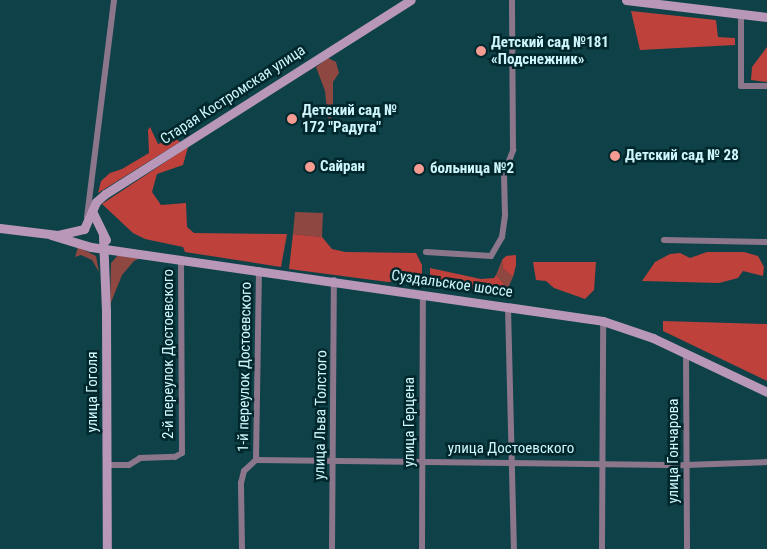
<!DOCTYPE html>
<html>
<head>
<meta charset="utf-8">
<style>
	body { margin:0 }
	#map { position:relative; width:767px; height:549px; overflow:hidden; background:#0e4248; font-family:"Roboto Condensed",sans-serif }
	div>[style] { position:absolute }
	.green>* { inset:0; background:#8f4741 }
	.forest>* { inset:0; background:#be413b }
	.street>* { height:6px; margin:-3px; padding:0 3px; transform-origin:3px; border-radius:3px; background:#8b768b }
	.secondary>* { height:9px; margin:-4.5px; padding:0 4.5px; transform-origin:4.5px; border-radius:4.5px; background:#b897b8 }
	.dots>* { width:14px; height:14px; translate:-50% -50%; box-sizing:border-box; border:2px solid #00272c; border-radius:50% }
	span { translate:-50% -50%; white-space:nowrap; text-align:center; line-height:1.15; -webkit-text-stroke:5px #00272c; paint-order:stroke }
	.poi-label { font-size:15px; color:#cdf7fd; font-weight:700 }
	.left { translate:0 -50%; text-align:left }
	.street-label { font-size:15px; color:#cdf7fd }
</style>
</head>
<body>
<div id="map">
	<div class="green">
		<i style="clip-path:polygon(328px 58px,336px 62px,339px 73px,333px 82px,333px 117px,328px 120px,325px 91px,316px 67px)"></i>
		<i style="clip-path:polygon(295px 212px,323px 213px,322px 237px,293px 234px)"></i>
		<i style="clip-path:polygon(78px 247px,96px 256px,99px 272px,92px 260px,81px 255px,75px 257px)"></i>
		<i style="clip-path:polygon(118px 255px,144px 256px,134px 261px,122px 275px,110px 305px,111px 263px)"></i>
		<i style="clip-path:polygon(502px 260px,503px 269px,513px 277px,508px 288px,496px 275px)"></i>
	</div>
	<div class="forest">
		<i style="clip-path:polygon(631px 11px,716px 20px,718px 37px,735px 38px,735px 45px,640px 50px)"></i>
		<i style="clip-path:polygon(767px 47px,767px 82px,751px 80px,752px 67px)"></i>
		<i style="clip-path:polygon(150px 127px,158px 144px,175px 138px,180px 142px,98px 193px,101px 181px,110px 173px,122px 169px,149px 153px,148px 130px)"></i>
		<i style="clip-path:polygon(188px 147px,183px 165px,157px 174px,152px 192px,161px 205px,186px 203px,187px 227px,194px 233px,287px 234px,281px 267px,185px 252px,183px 247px,145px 239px,133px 233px,102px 204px)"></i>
		<i style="clip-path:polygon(293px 234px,322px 237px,332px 249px,345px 252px,416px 253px,422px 265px,422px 278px,412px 285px,402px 280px,388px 282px,289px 269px)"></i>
		<i style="clip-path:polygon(707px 252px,744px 252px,758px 256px,764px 267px,763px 276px,743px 271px,738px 278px,719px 283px,642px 281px,655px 262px,670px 254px,680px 253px,690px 258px)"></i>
		<i style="clip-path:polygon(516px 255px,516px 265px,513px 277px,503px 269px,502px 260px,506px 256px)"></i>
		<i style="clip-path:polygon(533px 262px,596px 262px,594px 290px,585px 299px,554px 288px,546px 281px,536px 280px)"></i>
		<i style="clip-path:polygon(430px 268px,481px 279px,494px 278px,496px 275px,508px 288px,500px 294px,451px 285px,430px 280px)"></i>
		<i style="clip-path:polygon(663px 321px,767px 324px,767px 381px,663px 331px)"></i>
	</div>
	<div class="street">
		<i style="left:741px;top:14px;width:72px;rotate:90deg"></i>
		<i style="left:741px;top:86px;width:26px"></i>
		<i style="left:87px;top:217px;width:219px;rotate:-82.9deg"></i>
		<i style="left:664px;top:240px;width:103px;rotate:1.1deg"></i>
		<i style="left:426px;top:252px;width:65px;rotate:3.5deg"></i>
		<i style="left:491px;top:256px;width:22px;rotate:-60deg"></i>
		<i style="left:502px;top:237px;width:22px;rotate:-82deg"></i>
		<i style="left:505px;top:215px;width:41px;rotate:-91.4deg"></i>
		<i style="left:504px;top:174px;width:26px;rotate:-69deg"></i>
		<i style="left:513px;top:150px;width:150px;rotate:-90.4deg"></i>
		<i style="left:508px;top:307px;width:242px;rotate:88.6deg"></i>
		<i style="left:686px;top:353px;width:196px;rotate:89.7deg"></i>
		<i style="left:256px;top:460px;width:430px;rotate:0.7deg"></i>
		<i style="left:686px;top:465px;width:81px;rotate:-2.1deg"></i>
		<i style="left:256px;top:460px;width:190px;rotate:-89.1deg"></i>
		<i style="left:107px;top:465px;width:22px"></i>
		<i style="left:129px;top:465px;width:13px;rotate:-32deg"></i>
		<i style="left:140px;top:458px;width:35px;rotate:-2deg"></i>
		<i style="left:175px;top:457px;width:8px;rotate:-30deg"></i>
		<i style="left:182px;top:453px;width:194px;rotate:-90.3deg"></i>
		<i style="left:242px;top:549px;width:66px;rotate:-90.9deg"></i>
		<i style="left:241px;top:483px;width:12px;rotate:-76deg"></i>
		<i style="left:244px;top:471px;width:16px;rotate:-43deg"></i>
		<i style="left:332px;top:549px;width:269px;rotate:-89.6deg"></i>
		<i style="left:422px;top:549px;width:254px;rotate:-89.8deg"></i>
		<i style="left:602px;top:549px;width:228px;rotate:-89.7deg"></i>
	</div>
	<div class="secondary">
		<i style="left:626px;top:0;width:142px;rotate:6.9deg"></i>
		<i style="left:92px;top:211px;width:32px;rotate:64deg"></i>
		<i style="left:0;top:228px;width:58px;rotate:6.9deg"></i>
		<i style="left:58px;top:235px;width:27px;rotate:-13deg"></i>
		<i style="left:84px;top:229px;width:30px;rotate:-66deg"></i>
		<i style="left:96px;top:202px;width:12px;rotate:-42deg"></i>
		<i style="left:105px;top:194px;width:362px;rotate:-32.4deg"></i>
		<i style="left:51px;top:235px;width:42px;rotate:16.7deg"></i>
		<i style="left:91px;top:247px;width:517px;rotate:8.22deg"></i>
		<i style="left:603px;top:321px;width:53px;rotate:18.8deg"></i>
		<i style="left:653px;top:338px;width:126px;rotate:25.3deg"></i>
		<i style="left:103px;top:236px;width:74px;rotate:87.7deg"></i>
		<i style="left:106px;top:310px;width:239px;rotate:89.8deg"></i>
	</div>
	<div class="dots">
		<i style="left:481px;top:51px;background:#f59c92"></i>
		<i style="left:292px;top:119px;background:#f59c92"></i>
		<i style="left:615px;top:156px;background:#f59c92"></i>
		<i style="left:310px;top:167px;background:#f59c92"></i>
		<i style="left:419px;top:169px;background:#f59c92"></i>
	</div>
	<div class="poi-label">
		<span class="left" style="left:491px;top:51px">Детский сад №181<br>«Подснежник»</span>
		<span class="left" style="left:302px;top:119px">Детский сад №<br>172 "Радуга"</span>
		<span class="left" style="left:625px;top:156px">Детский сад № 28</span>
		<span class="left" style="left:320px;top:167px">Сайран</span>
		<span class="left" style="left:430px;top:169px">больница №2</span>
	</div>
	<div class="street-label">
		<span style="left:233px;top:95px;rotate:-33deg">Старая Костромская улица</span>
		<span style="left:452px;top:284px;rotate:8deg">Суздальское шоссе</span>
		<span style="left:169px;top:354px;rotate:-90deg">2-й переулок Достоевского</span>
		<span style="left:245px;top:367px;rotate:-89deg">1-й переулок Достоевского</span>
		<span style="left:93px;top:392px;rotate:-90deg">улица Гоголя</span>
		<span style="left:321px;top:415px;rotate:-89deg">улица Льва Толстого</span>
		<span style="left:410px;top:422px;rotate:-90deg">улица Герцена</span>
		<span style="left:511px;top:449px">улица Достоевского</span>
		<span style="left:674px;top:451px;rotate:-90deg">улица Гончарова</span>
	</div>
</div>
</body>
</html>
